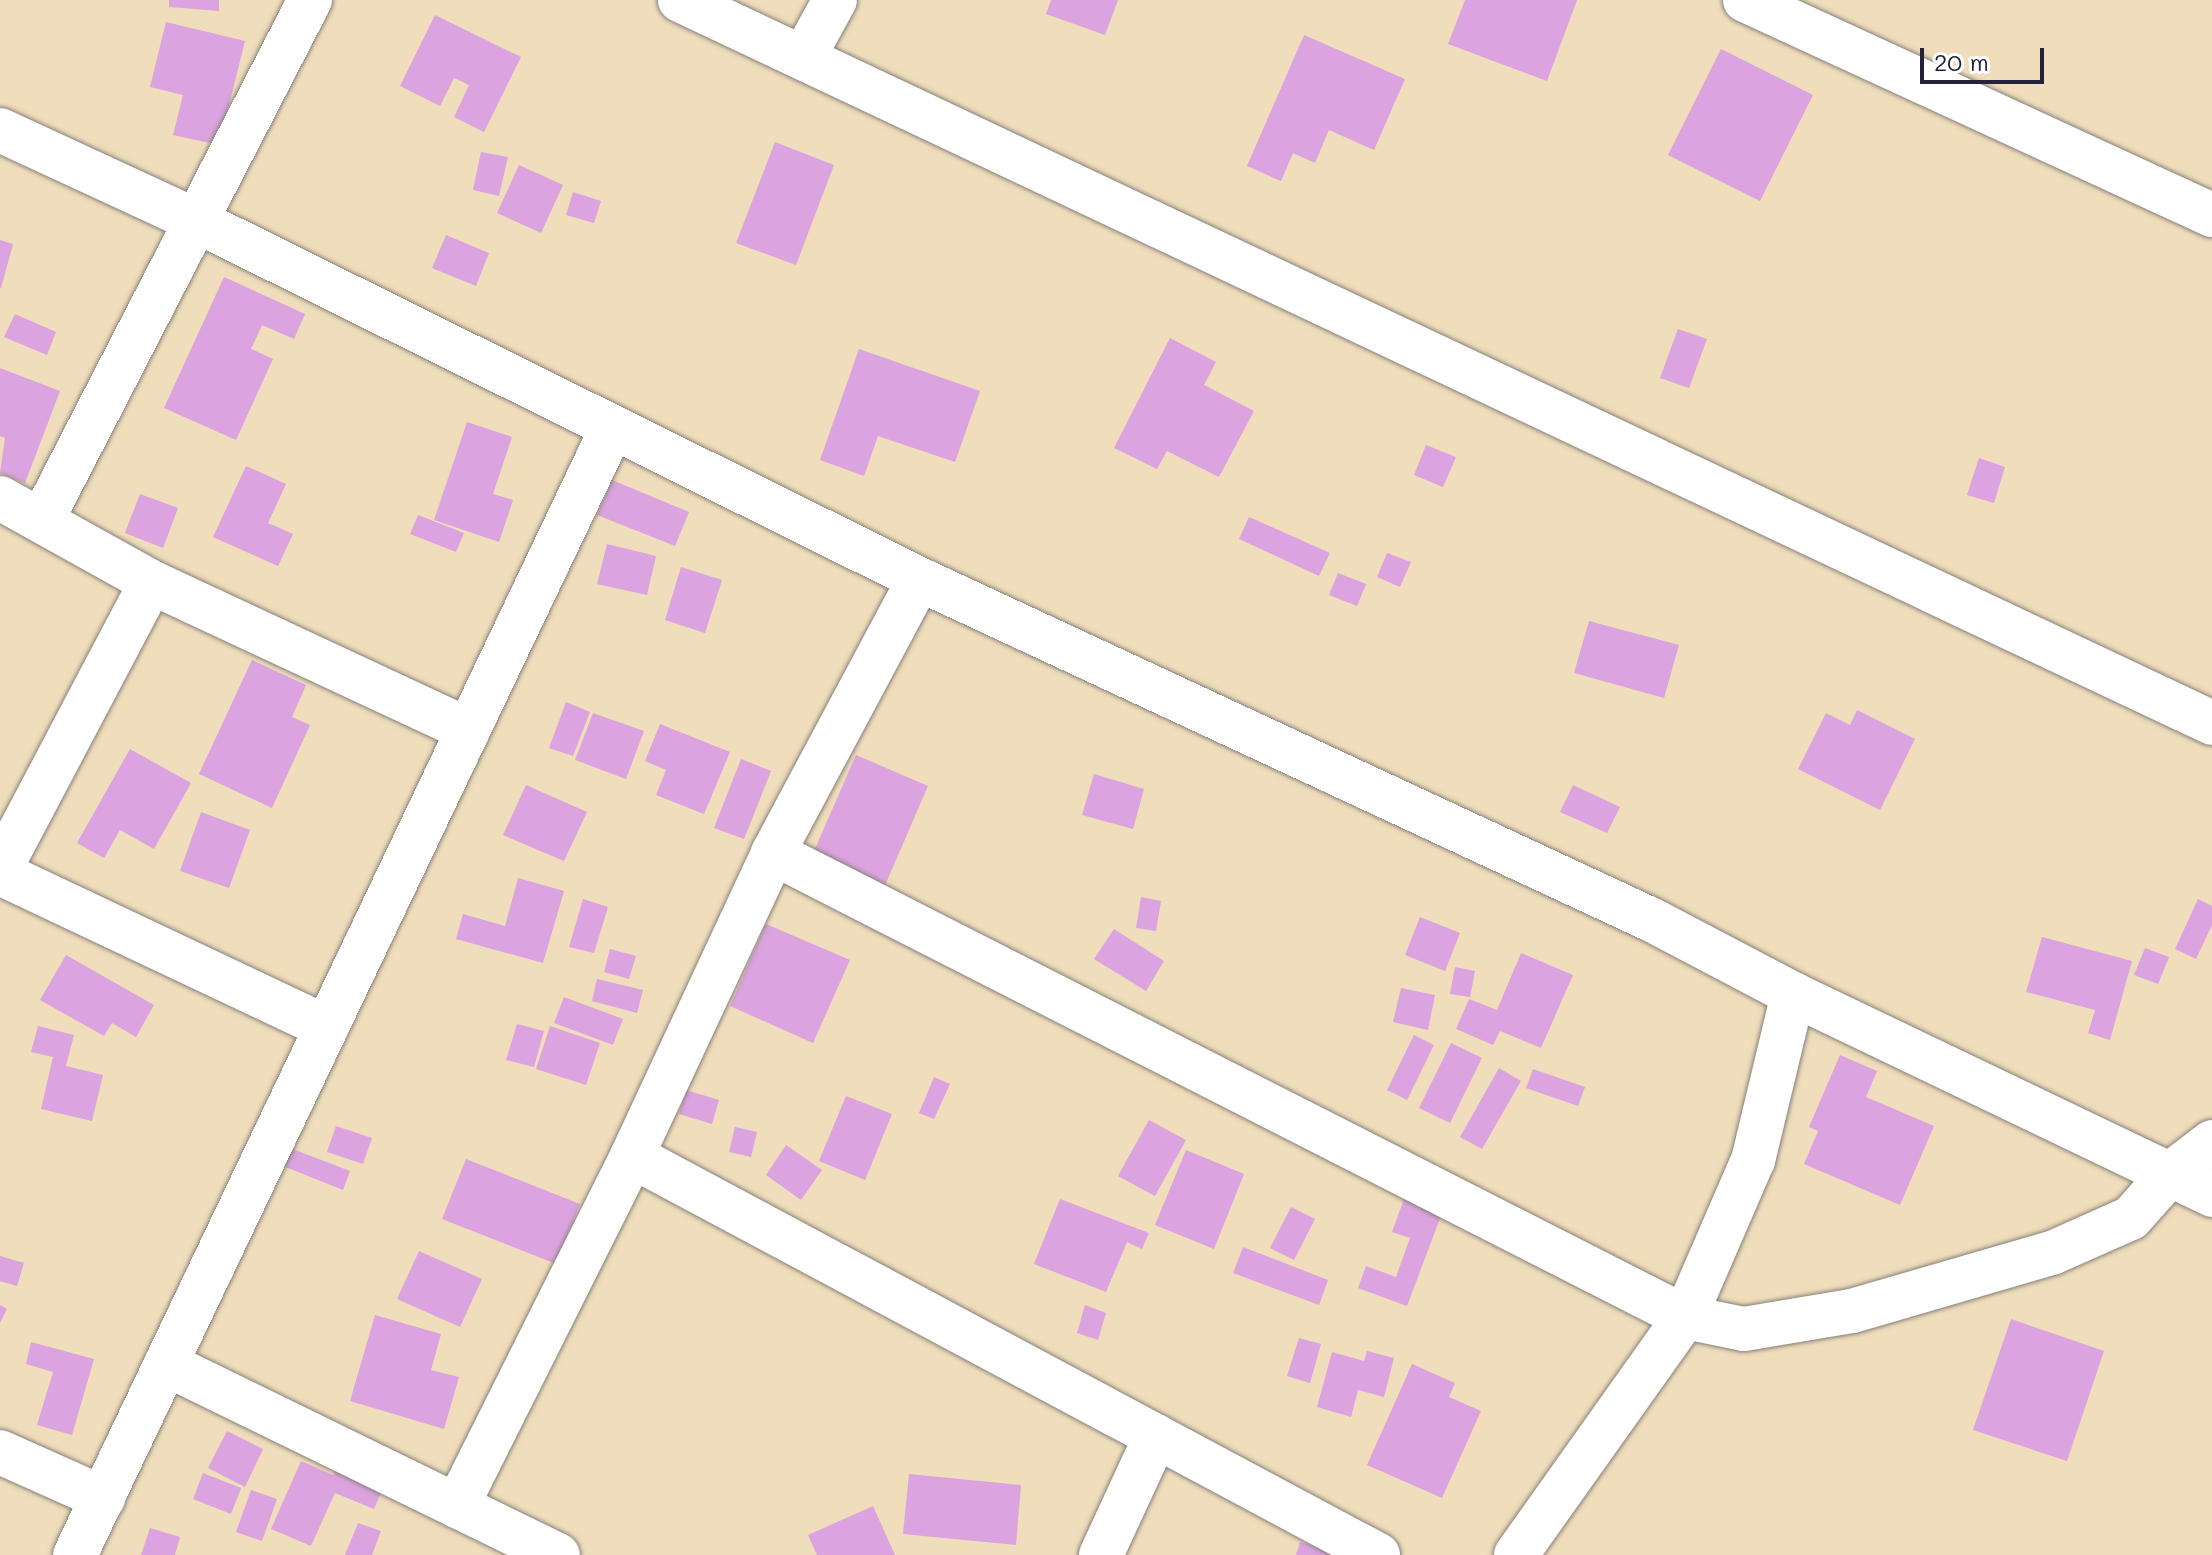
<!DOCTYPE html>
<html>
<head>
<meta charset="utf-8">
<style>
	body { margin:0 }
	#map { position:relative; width:2212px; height:1555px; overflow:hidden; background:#efddbb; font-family:Mali,sans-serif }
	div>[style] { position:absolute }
	.building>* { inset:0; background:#dba3df }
	.roads { filter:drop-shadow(0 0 2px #88807b) drop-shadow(0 0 2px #88807b) }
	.minor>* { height:44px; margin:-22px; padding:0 22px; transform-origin:22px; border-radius:22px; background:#fff }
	span { translate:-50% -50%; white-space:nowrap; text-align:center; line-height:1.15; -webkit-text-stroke:8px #fff; paint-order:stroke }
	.scale { position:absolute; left:1920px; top:48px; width:124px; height:36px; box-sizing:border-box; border:4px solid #22223b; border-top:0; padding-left:10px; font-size:24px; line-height:28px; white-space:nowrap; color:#22223b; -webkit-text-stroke:6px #fff; paint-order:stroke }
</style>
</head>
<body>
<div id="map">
	<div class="building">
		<i style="clip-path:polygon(169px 0,219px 0,219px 11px,169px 7px)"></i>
		<i style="clip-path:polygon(1051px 0,1118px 0,1105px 35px,1046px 14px)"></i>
		<i style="clip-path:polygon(1465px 0,1577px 0,1547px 81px,1448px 44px)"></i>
		<i style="clip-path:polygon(435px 15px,521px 57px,484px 132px,454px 117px,469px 85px,454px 78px,440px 106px,400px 86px)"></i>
		<i style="clip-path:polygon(166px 22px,245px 41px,219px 145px,173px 135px,183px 95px,150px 87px)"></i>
		<i style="clip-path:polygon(1304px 35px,1405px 79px,1374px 150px,1329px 130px,1315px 163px,1293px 153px,1281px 181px,1247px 166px)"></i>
		<i style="clip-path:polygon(1721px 49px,1813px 95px,1760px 201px,1668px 155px)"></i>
		<i style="clip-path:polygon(775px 142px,834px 165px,796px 265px,736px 243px)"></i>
		<i style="clip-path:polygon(481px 152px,508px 157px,499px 196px,473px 190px)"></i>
		<i style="clip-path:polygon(519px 165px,563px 185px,541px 233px,497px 213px)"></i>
		<i style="clip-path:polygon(573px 192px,601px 201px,594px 223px,566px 215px)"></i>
		<i style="clip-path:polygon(446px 235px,489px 253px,476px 286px,432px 268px)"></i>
		<i style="clip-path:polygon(0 240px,13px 244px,1px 288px,0 288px)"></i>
		<i style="clip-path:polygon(224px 277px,305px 314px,294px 339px,262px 325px,251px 349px,273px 359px,236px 440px,164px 408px)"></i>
		<i style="clip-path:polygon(15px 314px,56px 332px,47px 355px,4px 337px)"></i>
		<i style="clip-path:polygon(1678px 329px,1707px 339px,1689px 388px,1660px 378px)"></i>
		<i style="clip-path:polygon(1170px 338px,1216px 362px,1204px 385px,1254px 411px,1219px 477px,1167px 451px,1157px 469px,1114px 448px)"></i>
		<i style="clip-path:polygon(859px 349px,980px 391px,955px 462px,878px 436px,864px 476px,820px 460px)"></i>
		<i style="clip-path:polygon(0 368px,60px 391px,25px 483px,0 473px,5px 438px,0 436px)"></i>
		<i style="clip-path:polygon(467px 422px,512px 437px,493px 494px,513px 500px,499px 542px,434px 520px)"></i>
		<i style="clip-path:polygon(1426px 445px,1456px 457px,1443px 487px,1414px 475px)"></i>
		<i style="clip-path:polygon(1979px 458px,2005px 467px,1994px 503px,1967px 495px)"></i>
		<i style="clip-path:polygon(246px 466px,286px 484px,268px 523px,293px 534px,278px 566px,213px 537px)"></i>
		<i style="clip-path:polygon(612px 480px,689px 512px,675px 546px,597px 515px)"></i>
		<i style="clip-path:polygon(140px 494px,178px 508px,163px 548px,125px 533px)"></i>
		<i style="clip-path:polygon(418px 515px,464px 533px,456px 552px,410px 534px)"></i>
		<i style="clip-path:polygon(1249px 517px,1330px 553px,1319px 576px,1239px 539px)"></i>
		<i style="clip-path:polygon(607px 544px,656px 556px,647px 595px,597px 584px)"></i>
		<i style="clip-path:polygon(1387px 553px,1411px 562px,1400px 587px,1377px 577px)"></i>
		<i style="clip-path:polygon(681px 567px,722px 580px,705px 633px,665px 620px)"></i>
		<i style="clip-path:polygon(1338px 573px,1366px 584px,1357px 606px,1329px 595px)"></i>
		<i style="clip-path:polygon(1589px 621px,1679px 645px,1664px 698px,1574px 673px)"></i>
		<i style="clip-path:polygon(252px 660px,306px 685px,292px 717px,310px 725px,272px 808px,199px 774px)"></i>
		<i style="clip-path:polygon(566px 702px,590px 712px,573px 756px,549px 748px)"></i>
		<i style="clip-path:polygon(1857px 710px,1915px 739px,1880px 810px,1798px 769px,1826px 713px,1850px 725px)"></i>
		<i style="clip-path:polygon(593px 713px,644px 731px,626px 779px,575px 760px)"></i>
		<i style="clip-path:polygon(660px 724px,730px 752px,704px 814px,656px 795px,666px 770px,645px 761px)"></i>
		<i style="clip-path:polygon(130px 749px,191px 783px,154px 849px,120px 830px,104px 858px,77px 843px)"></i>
		<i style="clip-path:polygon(856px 755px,928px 786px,883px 890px,811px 858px)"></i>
		<i style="clip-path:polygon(741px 759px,771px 771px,744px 839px,714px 828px)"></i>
		<i style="clip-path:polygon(1094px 774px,1144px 789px,1133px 829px,1082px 815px)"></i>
		<i style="clip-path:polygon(526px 785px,587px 812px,564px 861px,503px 835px)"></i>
		<i style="clip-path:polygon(1573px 785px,1620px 807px,1607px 833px,1560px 812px)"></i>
		<i style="clip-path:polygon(201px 812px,250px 830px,229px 888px,180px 871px)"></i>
		<i style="clip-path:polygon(518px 878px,564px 891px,543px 963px,456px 939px,463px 914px,505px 926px)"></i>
		<i style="clip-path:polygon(1141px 897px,1161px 901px,1156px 931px,1136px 928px)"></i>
		<i style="clip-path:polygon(583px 899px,608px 907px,594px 953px,569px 947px)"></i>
		<i style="clip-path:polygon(2198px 899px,2212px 906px,2212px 925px,2196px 959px,2175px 949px)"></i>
		<i style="clip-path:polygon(1420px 917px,1460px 933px,1445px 971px,1405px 955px)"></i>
		<i style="clip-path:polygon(766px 924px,850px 960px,813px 1043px,730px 1006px)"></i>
		<i style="clip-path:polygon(1114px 929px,1164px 961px,1146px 991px,1094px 959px)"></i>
		<i style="clip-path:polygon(2042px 937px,2132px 961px,2110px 1040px,2088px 1033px,2095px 1010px,2026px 992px)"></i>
		<i style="clip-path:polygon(2145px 948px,2169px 957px,2158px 984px,2134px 975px)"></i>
		<i style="clip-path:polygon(610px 949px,636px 956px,629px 979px,604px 972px)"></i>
		<i style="clip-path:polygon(1521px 953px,1573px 975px,1541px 1048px,1500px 1031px,1493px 1045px,1456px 1029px,1469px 999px,1497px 1010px)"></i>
		<i style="clip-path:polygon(66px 955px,154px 1005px,136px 1037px,112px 1023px,104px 1036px,40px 1000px)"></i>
		<i style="clip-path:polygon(1455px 967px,1475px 971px,1470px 997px,1450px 994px)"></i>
		<i style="clip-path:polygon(597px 979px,643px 990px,637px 1013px,592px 1001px)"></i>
		<i style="clip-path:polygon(1401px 988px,1435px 995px,1428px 1030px,1393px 1022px)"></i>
		<i style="clip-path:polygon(564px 997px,623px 1019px,613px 1045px,554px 1023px)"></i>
		<i style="clip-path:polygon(517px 1024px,544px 1031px,534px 1067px,506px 1060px)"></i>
		<i style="clip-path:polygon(38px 1026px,74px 1035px,66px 1066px,103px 1075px,92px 1121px,41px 1109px,53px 1057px,31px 1052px)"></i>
		<i style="clip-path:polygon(550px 1026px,600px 1043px,586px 1085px,536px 1069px)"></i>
		<i style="clip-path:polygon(1414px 1035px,1434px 1045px,1407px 1100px,1387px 1090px)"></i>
		<i style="clip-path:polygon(1451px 1043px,1482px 1058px,1450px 1123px,1419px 1108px)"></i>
		<i style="clip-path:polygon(1840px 1055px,1877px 1071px,1866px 1097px,1934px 1126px,1900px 1205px,1804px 1164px,1818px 1131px,1809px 1127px)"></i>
		<i style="clip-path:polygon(1499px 1068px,1521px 1081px,1482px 1149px,1460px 1137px)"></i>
		<i style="clip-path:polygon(1533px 1069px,1585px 1087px,1578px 1106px,1526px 1088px)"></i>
		<i style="clip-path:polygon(934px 1077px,950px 1084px,934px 1119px,919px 1113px)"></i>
		<i style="clip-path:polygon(686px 1090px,719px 1100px,712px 1124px,679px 1114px)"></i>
		<i style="clip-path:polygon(846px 1096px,892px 1114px,865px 1180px,819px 1161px)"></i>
		<i style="clip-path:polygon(1149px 1120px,1186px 1140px,1155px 1196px,1118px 1176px)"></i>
		<i style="clip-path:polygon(336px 1126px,372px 1138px,363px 1164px,327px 1152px)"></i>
		<i style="clip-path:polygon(735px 1127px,757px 1132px,751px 1157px,729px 1152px)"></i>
		<i style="clip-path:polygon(786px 1145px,822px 1170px,801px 1200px,766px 1175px)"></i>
		<i style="clip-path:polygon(290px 1148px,350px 1171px,343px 1190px,283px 1166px)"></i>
		<i style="clip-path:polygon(1186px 1150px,1244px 1174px,1214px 1249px,1155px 1225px)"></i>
		<i style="clip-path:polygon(466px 1159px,580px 1204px,556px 1264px,442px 1219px)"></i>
		<i style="clip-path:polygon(1060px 1199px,1149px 1233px,1142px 1249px,1127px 1242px,1106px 1292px,1034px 1264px)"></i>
		<i style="clip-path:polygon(1404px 1199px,1442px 1213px,1407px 1306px,1358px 1288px,1366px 1266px,1396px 1277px,1410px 1238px,1392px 1232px)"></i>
		<i style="clip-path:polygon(1291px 1207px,1315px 1219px,1294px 1260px,1270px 1248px)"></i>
		<i style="clip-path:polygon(1243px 1247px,1328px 1280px,1319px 1305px,1233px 1273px)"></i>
		<i style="clip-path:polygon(419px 1251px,482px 1279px,460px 1327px,397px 1299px)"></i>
		<i style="clip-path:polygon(0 1256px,24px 1263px,17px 1286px,0 1281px)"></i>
		<i style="clip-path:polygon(0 1305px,7px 1309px,0 1323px)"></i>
		<i style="clip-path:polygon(1085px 1305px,1106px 1313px,1098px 1340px,1077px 1333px)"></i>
		<i style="clip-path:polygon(375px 1315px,441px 1334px,431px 1370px,459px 1377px,444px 1429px,350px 1401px)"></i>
		<i style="clip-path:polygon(2011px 1319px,2104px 1351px,2067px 1461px,1973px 1430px)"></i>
		<i style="clip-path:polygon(1299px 1338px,1321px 1344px,1310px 1383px,1287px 1376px)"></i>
		<i style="clip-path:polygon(31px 1342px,94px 1359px,72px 1435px,37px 1425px,53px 1372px,26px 1364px)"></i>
		<i style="clip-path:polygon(1367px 1351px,1394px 1358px,1384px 1397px,1358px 1390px,1351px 1417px,1317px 1407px,1332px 1352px,1364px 1361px)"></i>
		<i style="clip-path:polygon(1412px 1364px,1455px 1383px,1449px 1397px,1481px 1411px,1442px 1498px,1367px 1465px)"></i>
		<i style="clip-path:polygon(227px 1431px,263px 1449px,245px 1487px,208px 1468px)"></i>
		<i style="clip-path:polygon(342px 1457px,388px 1477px,374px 1509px,335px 1493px,311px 1546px,271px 1529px,301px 1461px,333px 1475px)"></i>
		<i style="clip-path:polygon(203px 1473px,241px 1488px,231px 1514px,193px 1499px)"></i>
		<i style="clip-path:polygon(909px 1474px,1021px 1485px,1016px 1545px,903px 1534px)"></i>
		<i style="clip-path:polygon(251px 1490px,277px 1499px,262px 1541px,236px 1532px)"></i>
		<i style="clip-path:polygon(873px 1506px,895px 1555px,817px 1555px,808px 1535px)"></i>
		<i style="clip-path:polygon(358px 1523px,381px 1531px,372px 1555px,345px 1555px)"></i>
		<i style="clip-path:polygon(150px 1528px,180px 1537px,175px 1555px,141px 1555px)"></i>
		<i style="clip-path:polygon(1300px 1542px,1341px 1554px,1341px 1555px,1296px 1555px)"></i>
	</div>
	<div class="roads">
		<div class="minor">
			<i style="left:680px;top:0;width:1694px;rotate:25.26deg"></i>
			<i style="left:1745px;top:0;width:514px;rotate:24.72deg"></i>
			<i style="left:803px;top:58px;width:66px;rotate:-61.1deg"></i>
			<i style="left:0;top:130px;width:215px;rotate:24.8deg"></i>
			<i style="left:195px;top:220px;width:808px;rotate:26.37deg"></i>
			<i style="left:919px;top:579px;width:811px;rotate:24.95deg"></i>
			<i style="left:1654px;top:921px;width:157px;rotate:27.7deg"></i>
			<i style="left:1793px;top:994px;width:171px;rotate:103.5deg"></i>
			<i style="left:1753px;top:1160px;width:171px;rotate:113.4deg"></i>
			<i style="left:1685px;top:1317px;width:292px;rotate:125.4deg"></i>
			<i style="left:0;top:498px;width:173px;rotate:29.1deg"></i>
			<i style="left:151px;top:582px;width:350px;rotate:25deg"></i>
			<i style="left:43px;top:518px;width:583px;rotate:-62.73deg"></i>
			<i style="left:773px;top:853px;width:1023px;rotate:26.97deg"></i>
			<i style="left:1685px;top:1317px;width:60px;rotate:11.5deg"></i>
			<i style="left:1744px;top:1329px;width:109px;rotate:-9.5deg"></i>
			<i style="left:1852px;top:1311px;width:208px;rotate:-16.2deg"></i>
			<i style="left:2052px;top:1253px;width:86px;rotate:-23.9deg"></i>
			<i style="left:2131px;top:1218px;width:57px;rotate:-48.5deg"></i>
			<i style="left:2169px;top:1175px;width:54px;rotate:-37.5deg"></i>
			<i style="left:0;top:869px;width:324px;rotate:-62.2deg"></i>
			<i style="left:0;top:873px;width:361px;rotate:25.3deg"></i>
			<i style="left:1793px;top:994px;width:465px;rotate:25.6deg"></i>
			<i style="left:632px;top:1156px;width:846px;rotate:28.14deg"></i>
			<i style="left:166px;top:1364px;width:436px;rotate:26deg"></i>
			<i style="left:0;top:1452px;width:113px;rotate:24.1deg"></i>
			<i style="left:457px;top:1506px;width:391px;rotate:-63.4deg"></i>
			<i style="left:632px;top:1156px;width:334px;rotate:-65deg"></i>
			<i style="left:773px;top:853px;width:310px;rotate:-61.9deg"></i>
			<i style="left:75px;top:1555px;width:1246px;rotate:-64.52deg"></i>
			<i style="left:1101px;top:1555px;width:131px;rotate:-65.2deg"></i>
		</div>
	</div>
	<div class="scale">20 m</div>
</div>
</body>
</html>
